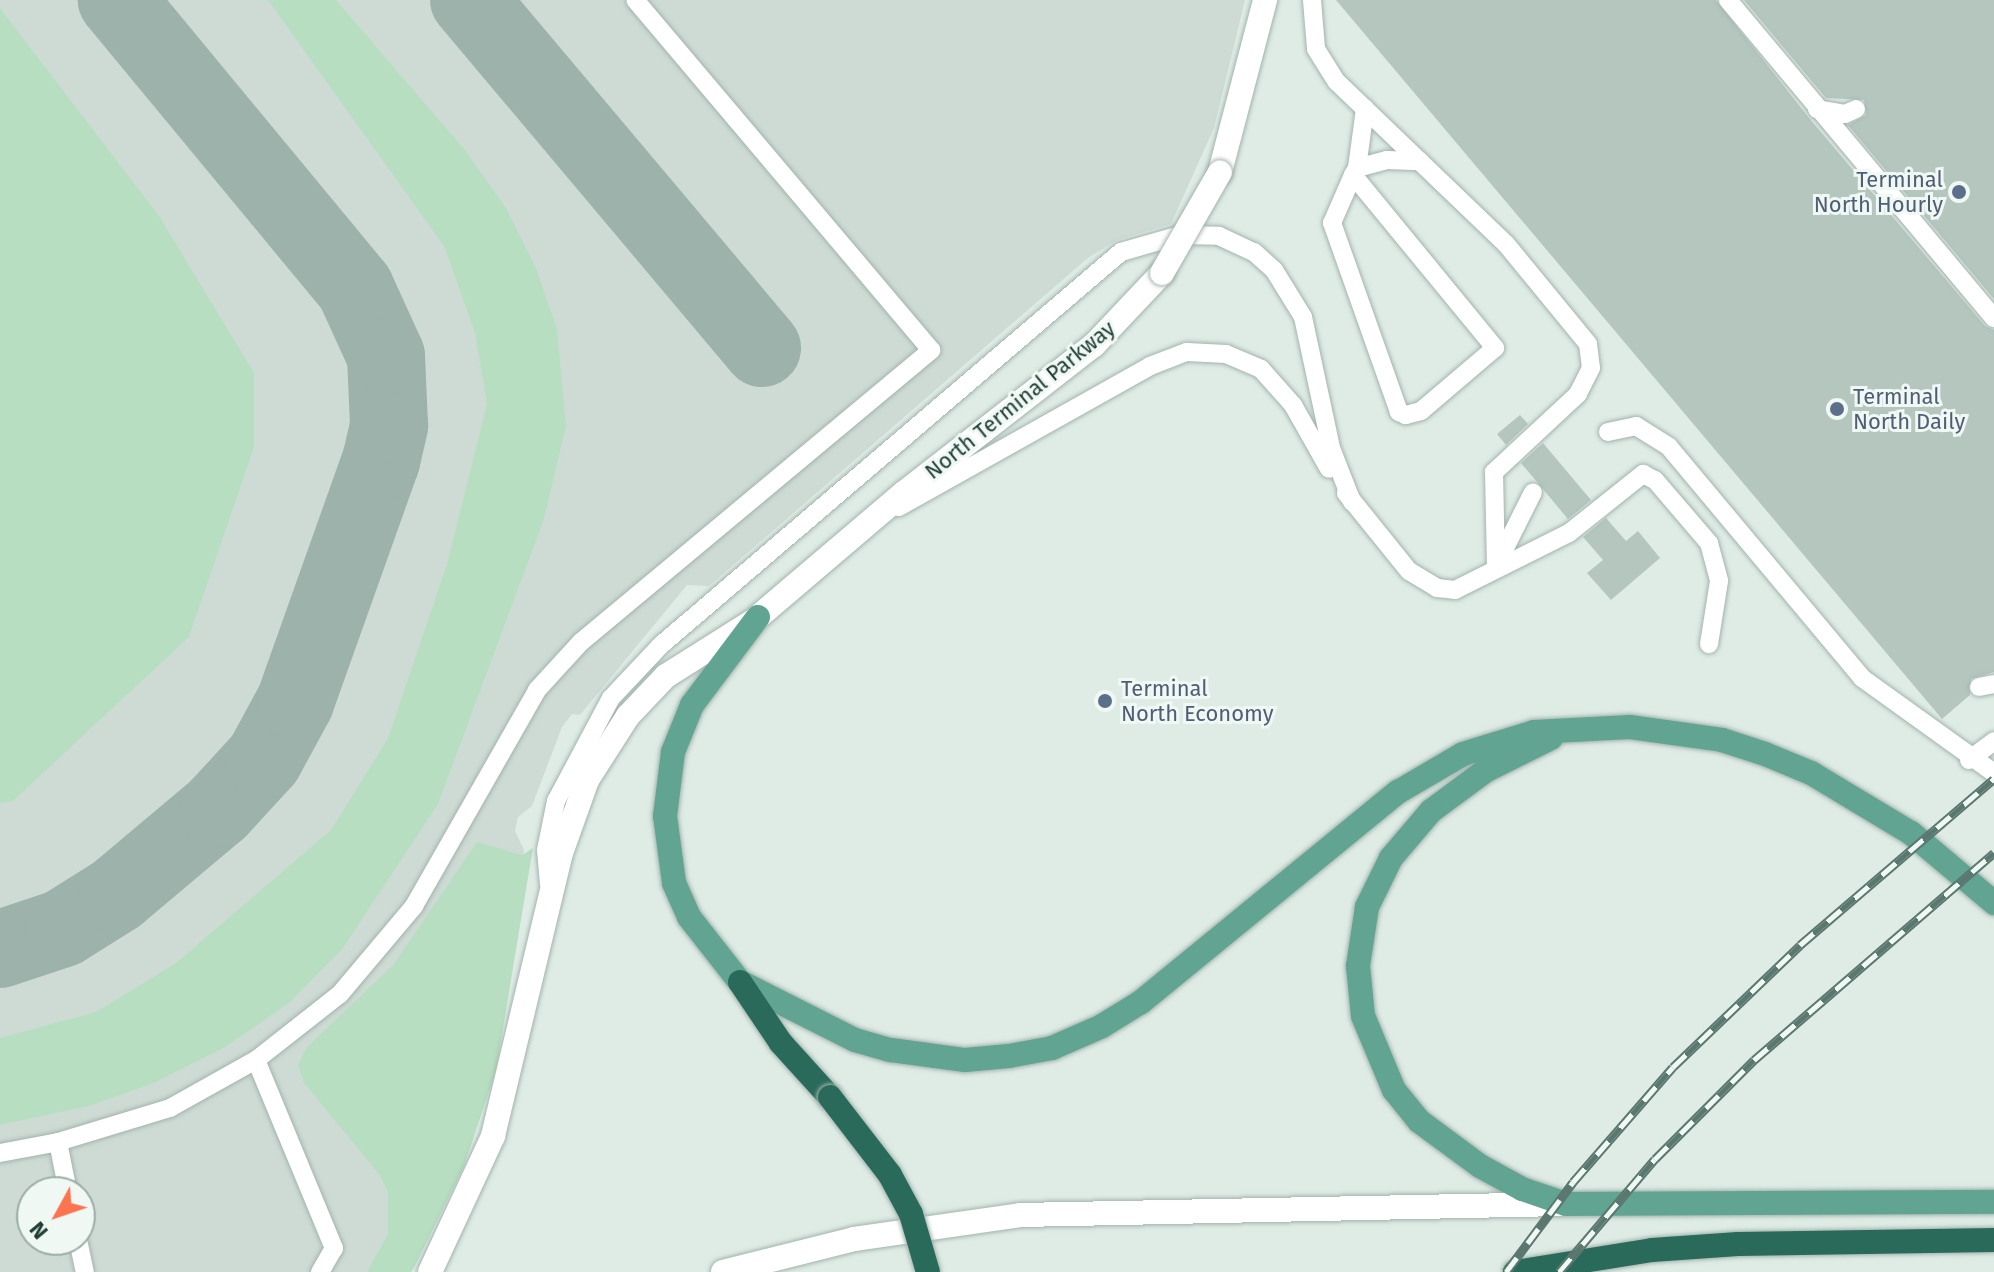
<!DOCTYPE html>
<html>
<head>
<meta charset="utf-8">
<style>
	body { margin:0 }
	#map { position:relative; width:1994px; height:1272px; overflow:hidden; background:#dfece6; font-family:"Fira Sans",sans-serif }
	div>[style] { position:absolute }
	.built>* { inset:0; background:#cedbd5 }
	.green>* { inset:0; background:#b7dec0 }
	.taxiway>* { height:78px; margin:-39px; padding:0 39px; transform-origin:39px; border-radius:39px; background:#9cb2aa }
	.building>* { inset:0; background:#b5c6bf }
	.roads { filter:drop-shadow(0 0 2px #a2b4ad) drop-shadow(0 0 2px #a2b4ad) }
	.service>* { height:18px; margin:-9px; padding:0 9px; transform-origin:9px; border-radius:9px; background:#fff }
	.minor>* { height:24px; margin:-12px; padding:0 12px; transform-origin:12px; border-radius:12px; background:#fff }
	.secondary>* { height:24px; margin:-12px; padding:0 12px; transform-origin:12px; border-radius:12px; background:#fff }
	.primary>* { height:24px; margin:-12px; padding:0 12px; transform-origin:12px; border-radius:12px; background:#61a491 }
	.motorway>* { height:24px; margin:-12px; padding:0 12px; transform-origin:12px; border-radius:12px; background:#2a6a5b }
	.rail>* { height:9px; margin-top:-4.5px; transform-origin:0; background:repeating-linear-gradient(90deg,#f0f8f4 0 18px,#5a786f 0 36px); box-sizing:border-box; border-block:2px solid #5a786f }
	.bridges { filter:drop-shadow(0 0 2px #a2b4ad) drop-shadow(0 0 2px #a2b4ad) }
	.service-bridge>* { height:18px; margin:-9px; padding:0 9px; transform-origin:9px; border-radius:9px; background:#fff }
	.minor-bridge>* { height:24px; margin:-12px; padding:0 12px; transform-origin:12px; border-radius:12px; background:#fff }
	.motorway-bridge>* { height:24px; margin:-12px; padding:0 12px; transform-origin:12px; border-radius:12px; background:#2a6a5b }
	.dots>* { width:22px; height:22px; translate:-50% -50%; box-sizing:border-box; border:4px solid #f0f8f4; border-radius:50% }
	span { translate:-50% -50%; white-space:nowrap; text-align:center; line-height:1.15; -webkit-text-stroke:6px #f0f8f4; paint-order:stroke }
	.service-label { font-size:22px; color:#4e5e75 }
	.right { translate:-100% -50%; text-align:right }
	.left { translate:0 -50%; text-align:left }
	.street-label { font-size:22px; color:#1f3d34 }
	.north { position:absolute; left:16px; top:1176px; width:80px; height:80px; box-sizing:border-box; background:#f0f8f4; border:2px solid #9cada7; border-radius:50%; rotate:230deg; font-size:22px; font-weight:700; line-height:32px; text-align:center; color:#1f3d34 }
	.north::after { content:''; display:block; margin:auto; width:28px; height:36px; background:#fa744f; clip-path:polygon(50% 0,100% 100%,50% 72%,0 100%) }
</style>
</head>
<body>
<div id="map">
	<div class="built">
		<i style="clip-path:polygon(evenodd,0 0,1245px 0,1214px 128px,1171px 224px,1117px 240px,1088px 258px,709px 586px,687px 585px,580px 715px,572px 714px,562px 727px,532px 806px,518px 817px,515px 831px,524px 850px,503px 972px,402px 1272px,0 1272px,0 0,32px 1192px,80px 1192px,80px 1240px,32px 1240px,32px 1192px)"></i>
	</div>
	<div class="green">
		<i style="clip-path:polygon(268px 0,336px 0,464px 149px,506px 208px,536px 268px,557px 329px,566px 426px,544px 519px,438px 804px,343px 948px,289px 1003px,224px 1048px,154px 1083px,89px 1106px,0 1125px,0 1038px,96px 1012px,176px 963px,331px 830px,388px 738px,447px 564px,487px 404px,475px 333px,444px 246px)"></i>
		<i style="clip-path:polygon(0 8px,159px 216px,254px 373px,254px 447px,189px 637px,13px 801px,0 803px)"></i>
		<i style="clip-path:polygon(477px 842px,522px 855px,533px 848px,496px 1070px,464px 1166px,415px 1266px,411px 1272px,367px 1272px,388px 1234px,388px 1192px,379px 1174px,304px 1083px,298px 1065px,307px 1047px,393px 965px)"></i>
	</div>
	<div class="taxiway">
		<i style="left:469px;top:0;width:455px;rotate:49.9deg"></i>
		<i style="left:0;top:949px;width:66px;rotate:-18.4deg"></i>
		<i style="left:63px;top:928px;width:64px;rotate:-32.2deg"></i>
		<i style="left:117px;top:894px;width:132px;rotate:-40.1deg"></i>
		<i style="left:218px;top:809px;width:68px;rotate:-47.4deg"></i>
		<i style="left:264px;top:759px;width:65px;rotate:-61.5deg"></i>
		<i style="left:295px;top:702px;width:256px;rotate:-70.4deg"></i>
		<i style="left:381px;top:461px;width:37px;rotate:-77deg"></i>
		<i style="left:389px;top:425px;width:69px;rotate:-92.5deg"></i>
		<i style="left:386px;top:356px;width:75px;rotate:-114.5deg"></i>
		<i style="left:355px;top:288px;width:374px;rotate:-129.6deg"></i>
	</div>
	<div class="building">
		<i style="clip-path:polygon(1336px 0,1716px 0,1809px 118px,1985px 326px,1994px 330px,1994px 672px,1971px 679px,1970px 695px,1942px 719px)"></i>
		<i style="clip-path:polygon(1744px 0,1994px 0,1994px 299px,1848px 125px,1866px 115px,1864px 100px,1826px 98px)"></i>
		<i style="clip-path:polygon(1520px 415px,1528px 424px,1506px 445px,1497px 434px)"></i>
		<i style="clip-path:polygon(1543px 443px,1591px 500px,1568px 519px,1521px 463px)"></i>
		<i style="clip-path:polygon(1606px 518px,1626px 541px,1638px 531px,1660px 558px,1611px 600px,1587px 573px,1603px 560px,1583px 537px)"></i>
	</div>
	<div class="roads">
		<div class="service">
			<i style="left:1312px;top:0;width:49px;rotate:85.3deg"></i>
			<i style="left:1316px;top:49px;width:39px;rotate:58deg"></i>
			<i style="left:1337px;top:82px;width:234px;rotate:43.8deg"></i>
			<i style="left:1506px;top:244px;width:129px;rotate:50.6deg"></i>
			<i style="left:1588px;top:344px;width:24px;rotate:83deg"></i>
			<i style="left:1591px;top:368px;width:29px;rotate:117deg"></i>
			<i style="left:1578px;top:394px;width:115px;rotate:137.1deg"></i>
			<i style="left:1494px;top:472px;width:94px;rotate:88.8deg"></i>
			<i style="left:1728px;top:0;width:415px;rotate:50.1deg"></i>
			<i style="left:1817px;top:109px;width:28px;rotate:10deg"></i>
			<i style="left:1845px;top:114px;width:12px;rotate:-24deg"></i>
			<i style="left:1357px;top:168px;width:31px;rotate:-15deg"></i>
			<i style="left:1387px;top:160px;width:33px;rotate:2deg"></i>
			<i style="left:1353px;top:175px;width:224px;rotate:50.6deg"></i>
			<i style="left:1495px;top:348px;width:97px;rotate:139.6deg"></i>
			<i style="left:1421px;top:411px;width:16px;rotate:165deg"></i>
			<i style="left:1406px;top:415px;width:8px;rotate:-157deg"></i>
			<i style="left:1399px;top:412px;width:201px;rotate:-109.5deg"></i>
			<i style="left:1332px;top:223px;width:52px;rotate:-66.4deg"></i>
			<i style="left:1353px;top:175px;width:8px;rotate:-60deg"></i>
			<i style="left:1357px;top:168px;width:60px;rotate:-82.3deg"></i>
			<i style="left:1608px;top:432px;width:29px;rotate:-12deg"></i>
			<i style="left:1636px;top:426px;width:39px;rotate:32deg"></i>
			<i style="left:1669px;top:447px;width:301px;rotate:50.1deg"></i>
			<i style="left:1862px;top:678px;width:163px;rotate:35.7deg"></i>
			<i style="left:1346px;top:493px;width:100px;rotate:51.1deg"></i>
			<i style="left:1409px;top:571px;width:33px;rotate:31deg"></i>
			<i style="left:1437px;top:588px;width:18px;rotate:6deg"></i>
			<i style="left:1455px;top:590px;width:127px;rotate:-26.6deg"></i>
			<i style="left:1569px;top:533px;width:95px;rotate:-38.6deg"></i>
			<i style="left:1643px;top:474px;width:13px;rotate:27deg"></i>
			<i style="left:1655px;top:480px;width:83px;rotate:49.4deg"></i>
			<i style="left:1709px;top:543px;width:39px;rotate:75deg"></i>
			<i style="left:1719px;top:581px;width:64px;rotate:99deg"></i>
			<i style="left:899px;top:507px;width:288px;rotate:-29.3deg"></i>
			<i style="left:1150px;top:366px;width:40px;rotate:-21deg"></i>
			<i style="left:1187px;top:352px;width:39px;rotate:3deg"></i>
			<i style="left:1226px;top:354px;width:38px;rotate:23deg"></i>
			<i style="left:1261px;top:369px;width:48px;rotate:48.4deg"></i>
			<i style="left:1293px;top:405px;width:73px;rotate:60.6deg"></i>
			<i style="left:1497px;top:564px;width:80px;rotate:-63.4deg"></i>
			<i style="left:1969px;top:760px;width:31px;rotate:-37deg"></i>
			<i style="left:549px;top:884px;width:34px;rotate:-95deg"></i>
			<i style="left:546px;top:850px;width:50px;rotate:-78.5deg"></i>
			<i style="left:556px;top:801px;width:117px;rotate:-61.9deg"></i>
			<i style="left:611px;top:698px;width:73px;rotate:-46.7deg"></i>
			<i style="left:661px;top:645px;width:605px;rotate:-40.51deg"></i>
			<i style="left:1121px;top:252px;width:61px;rotate:-16.1deg"></i>
			<i style="left:1180px;top:235px;width:39px;rotate:1deg"></i>
			<i style="left:1219px;top:236px;width:38px;rotate:25deg"></i>
			<i style="left:1254px;top:252px;width:27px;rotate:42deg"></i>
			<i style="left:1274px;top:270px;width:55px;rotate:58.3deg"></i>
			<i style="left:1303px;top:317px;width:134px;rotate:77.9deg"></i>
			<i style="left:1331px;top:448px;width:58px;rotate:68.7deg"></i>
			<i style="left:256px;top:1060px;width:204px;rotate:67.5deg"></i>
			<i style="left:334px;top:1248px;width:28px;rotate:120deg"></i>
			<i style="left:58px;top:1142px;width:51px;rotate:78.7deg"></i>
			<i style="left:0;top:1153px;width:59px;rotate:-10.7deg"></i>
			<i style="left:58px;top:1142px;width:117px;rotate:-16.9deg"></i>
			<i style="left:170px;top:1108px;width:98px;rotate:-29.2deg"></i>
			<i style="left:256px;top:1060px;width:107px;rotate:-38.2deg"></i>
			<i style="left:340px;top:994px;width:115px;rotate:-49.9deg"></i>
			<i style="left:414px;top:906px;width:249px;rotate:-60.3deg"></i>
			<i style="left:537px;top:690px;width:65px;rotate:-47.5deg"></i>
			<i style="left:581px;top:642px;width:456px;rotate:-39.8deg"></i>
			<i style="left:931px;top:350px;width:458px;rotate:-130.2deg"></i>
			<i style="left:78px;top:1240px;width:33px;rotate:78deg"></i>
		</div>
		<div class="minor">
			<i style="left:1220px;top:172px;width:178px;rotate:-75.3deg"></i>
			<i style="left:758px;top:617px;width:193px;rotate:-40.4deg"></i>
			<i style="left:905px;top:492px;width:239px;rotate:-37.9deg"></i>
			<i style="left:1094px;top:345px;width:99px;rotate:-46.6deg"></i>
		</div>
		<div class="secondary">
			<i style="left:430px;top:1272px;width:150px;rotate:-65.1deg"></i>
			<i style="left:493px;top:1136px;width:288px;rotate:-76.5deg"></i>
			<i style="left:560px;top:856px;width:81px;rotate:-70.4deg"></i>
			<i style="left:587px;top:780px;width:76px;rotate:-57.4deg"></i>
			<i style="left:628px;top:716px;width:55px;rotate:-46.5deg"></i>
			<i style="left:666px;top:676px;width:107px;rotate:-32.3deg"></i>
			<i style="left:723px;top:1272px;width:135px;rotate:-14.1deg"></i>
			<i style="left:854px;top:1239px;width:168px;rotate:-8.2deg"></i>
			<i style="left:1020px;top:1215px;width:543px;rotate:-1.16deg"></i>
		</div>
		<div class="primary">
			<i style="left:758px;top:617px;width:110px;rotate:126.9deg"></i>
			<i style="left:692px;top:705px;width:51px;rotate:112deg"></i>
			<i style="left:673px;top:752px;width:64px;rotate:97.1deg"></i>
			<i style="left:665px;top:816px;width:68px;rotate:82.3deg"></i>
			<i style="left:674px;top:883px;width:37px;rotate:66deg"></i>
			<i style="left:689px;top:917px;width:83px;rotate:51.9deg"></i>
			<i style="left:740px;top:982px;width:129px;rotate:26.8deg"></i>
			<i style="left:855px;top:1040px;width:37px;rotate:16deg"></i>
			<i style="left:891px;top:1050px;width:75px;rotate:7.7deg"></i>
			<i style="left:965px;top:1060px;width:44px;rotate:-5.2deg"></i>
			<i style="left:1009px;top:1056px;width:44px;rotate:-10.5deg"></i>
			<i style="left:1052px;top:1048px;width:55px;rotate:-23.7deg"></i>
			<i style="left:1102px;top:1026px;width:46px;rotate:-31.6deg"></i>
			<i style="left:1141px;top:1002px;width:332px;rotate:-39.3deg"></i>
			<i style="left:1398px;top:792px;width:75px;rotate:-30.3deg"></i>
			<i style="left:1463px;top:754px;width:74px;rotate:-17.2deg"></i>
			<i style="left:1534px;top:732px;width:96px;rotate:-3deg"></i>
			<i style="left:1630px;top:727px;width:93px;rotate:8deg"></i>
			<i style="left:1722px;top:740px;width:45px;rotate:18deg"></i>
			<i style="left:1765px;top:754px;width:50px;rotate:22.4deg"></i>
			<i style="left:1811px;top:773px;width:117px;rotate:31deg"></i>
			<i style="left:1911px;top:833px;width:109px;rotate:40.1deg"></i>
			<i style="left:1551px;top:738px;width:74px;rotate:153.4deg"></i>
			<i style="left:1485px;top:771px;width:67px;rotate:143.5deg"></i>
			<i style="left:1431px;top:811px;width:62px;rotate:130.4deg"></i>
			<i style="left:1391px;top:858px;width:55px;rotate:116.1deg"></i>
			<i style="left:1367px;top:907px;width:60px;rotate:98.7deg"></i>
			<i style="left:1358px;top:966px;width:50px;rotate:84.3deg"></i>
			<i style="left:1363px;top:1016px;width:80px;rotate:67.3deg"></i>
			<i style="left:1394px;top:1090px;width:40px;rotate:51deg"></i>
			<i style="left:1419px;top:1121px;width:76px;rotate:36.4deg"></i>
			<i style="left:1480px;top:1166px;width:48px;rotate:28.7deg"></i>
			<i style="left:1522px;top:1189px;width:46px;rotate:18.8deg"></i>
			<i style="left:1566px;top:1204px;width:428px;rotate:-0.3deg"></i>
		</div>
		<div class="motorway">
			<i style="left:740px;top:982px;width:73px;rotate:56.1deg"></i>
			<i style="left:781px;top:1043px;width:73px;rotate:47.8deg"></i>
			<i style="left:1515px;top:1272px;width:139px;rotate:-9.1deg"></i>
			<i style="left:1652px;top:1250px;width:86px;rotate:-4deg"></i>
			<i style="left:1738px;top:1244px;width:256px;rotate:-0.9deg"></i>
		</div>
	</div>
	<div class="rail">
		<i style="left:1506px;top:1272px;width:112px;rotate:-53.3deg"></i>
		<i style="left:1573px;top:1182px;width:152px;rotate:-49deg"></i>
		<i style="left:1673px;top:1067px;width:176px;rotate:-43.8deg"></i>
		<i style="left:1800px;top:945px;width:255px;rotate:-40.6deg"></i>
		<i style="left:1559px;top:1272px;width:148px;rotate:-49.7deg"></i>
		<i style="left:1655px;top:1159px;width:140px;rotate:-45deg"></i>
		<i style="left:1754px;top:1060px;width:317px;rotate:-40.8deg"></i>
	</div>
	<div class="bridges">
		<div class="service-bridge">
			<i style="left:1979px;top:687px;width:15px;rotate:-11deg"></i>
		</div>
		<div class="minor-bridge">
			<i style="left:1162px;top:273px;width:116px;rotate:-60.1deg"></i>
		</div>
		<div class="motorway-bridge">
			<i style="left:830px;top:1097px;width:98px;rotate:52.4deg"></i>
			<i style="left:890px;top:1175px;width:44px;rotate:61.7deg"></i>
			<i style="left:911px;top:1214px;width:60px;rotate:73.7deg"></i>
		</div>
	</div>
	<div class="dots">
		<i style="left:1959px;top:192px;background:#5c6f8a"></i>
		<i style="left:1837px;top:409px;background:#5c6f8a"></i>
		<i style="left:1105px;top:701px;background:#5c6f8a"></i>
	</div>
	<div class="service-label">
		<span class="right" style="left:1943px;top:192px">Terminal<br>North Hourly</span>
		<span class="left" style="left:1853px;top:409px">Terminal<br>North Daily</span>
		<span class="left" style="left:1121px;top:701px">Terminal<br>North Economy</span>
	</div>
	<div class="street-label">
		<span style="left:1020px;top:400px;rotate:-39deg">North Terminal Parkway</span>
	</div>
	<div class="north">N</div>
</div>
</body>
</html>
